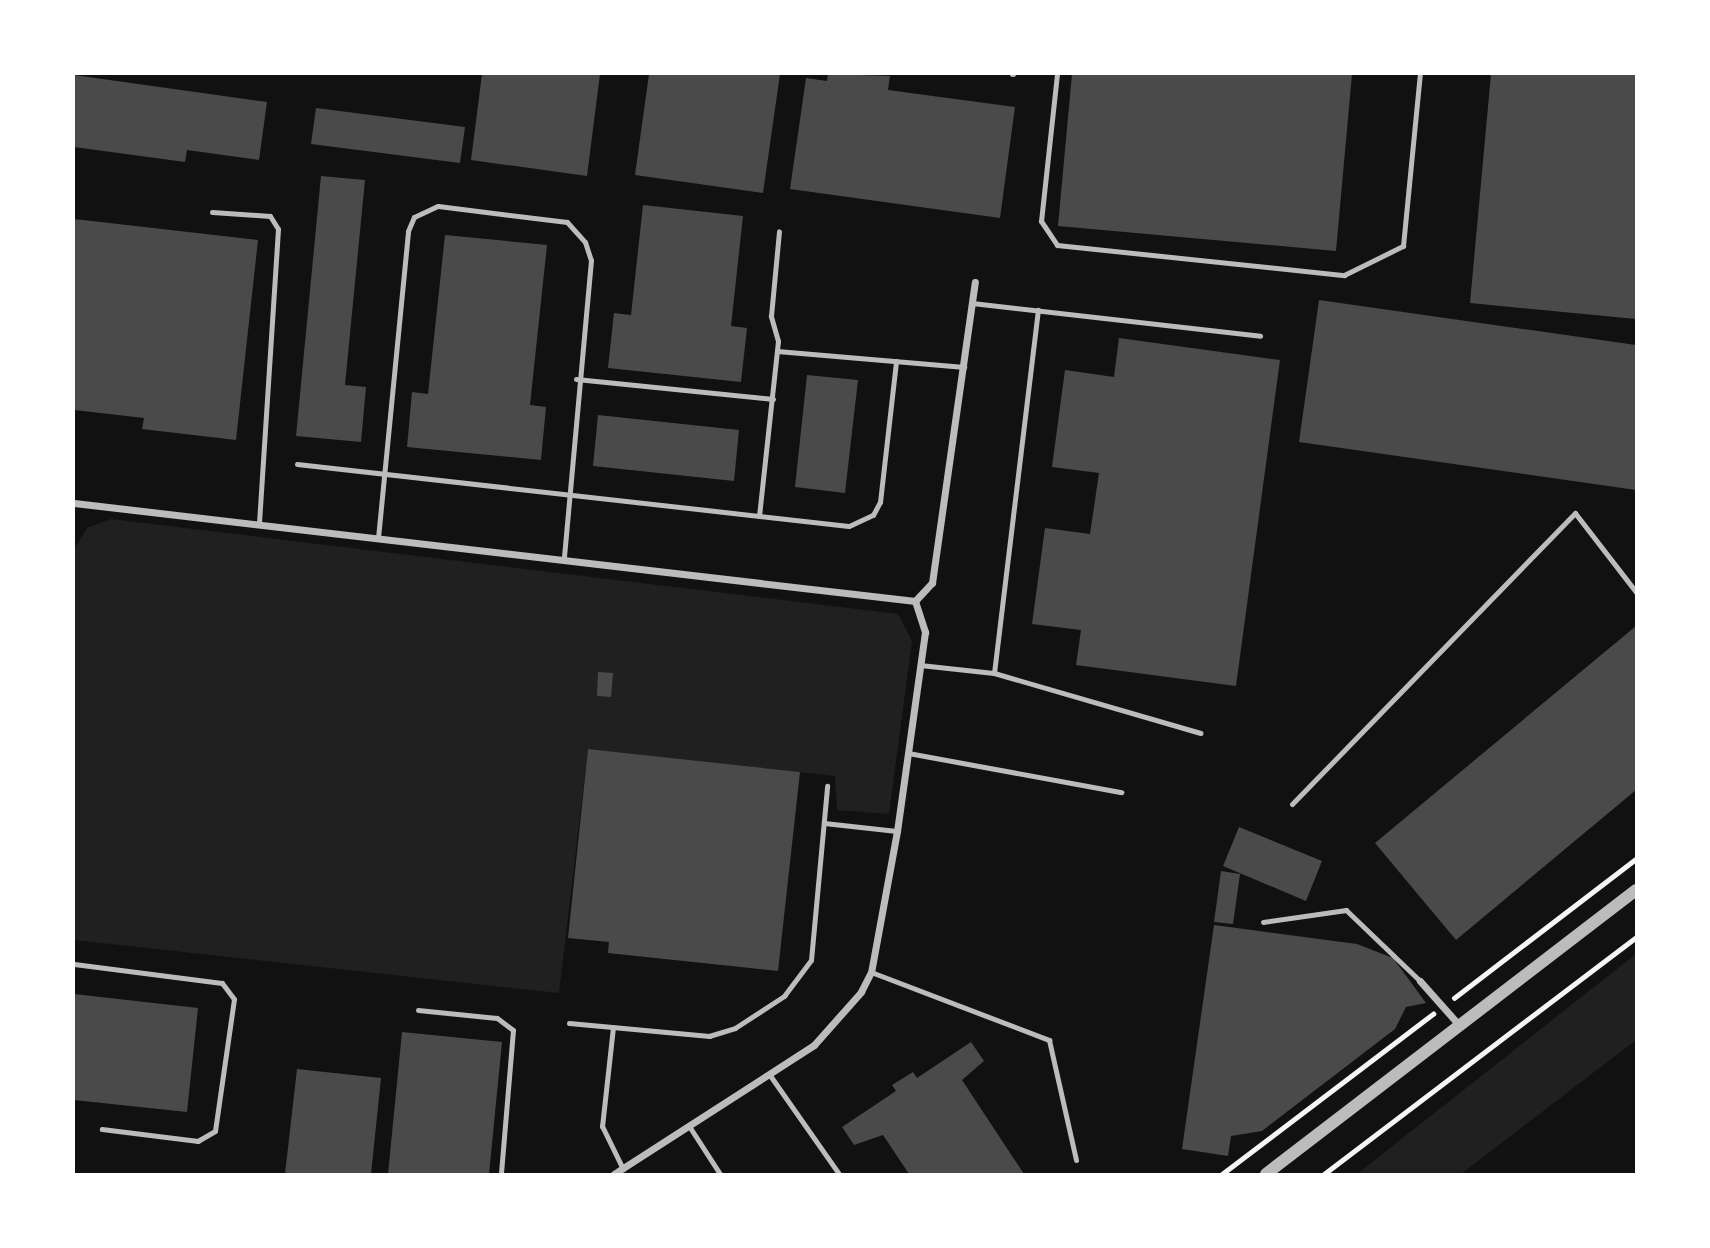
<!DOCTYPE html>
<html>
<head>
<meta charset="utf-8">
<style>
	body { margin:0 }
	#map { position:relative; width:1710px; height:1248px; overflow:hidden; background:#111; font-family:Rubik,sans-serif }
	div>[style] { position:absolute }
	.green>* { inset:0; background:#202020 }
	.building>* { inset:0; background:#4a4a4a }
	.path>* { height:4.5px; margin:-2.25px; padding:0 2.25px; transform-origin:2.25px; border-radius:2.25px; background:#f5f5f5 }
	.service>* { height:5px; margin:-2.5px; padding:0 2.5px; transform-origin:2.5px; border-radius:2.5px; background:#bcbcbc }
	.minor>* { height:7px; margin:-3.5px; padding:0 3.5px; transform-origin:3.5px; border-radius:3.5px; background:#bcbcbc }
	.tertiary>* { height:12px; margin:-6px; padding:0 6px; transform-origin:6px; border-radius:6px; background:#bcbcbc }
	span { translate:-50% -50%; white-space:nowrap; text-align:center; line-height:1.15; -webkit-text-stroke:5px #fff; paint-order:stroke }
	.frame { position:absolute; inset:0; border:75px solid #fff; pointer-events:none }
</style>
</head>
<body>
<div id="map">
	<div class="green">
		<i style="clip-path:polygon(111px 519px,898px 614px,912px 641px,889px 814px,837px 810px,835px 776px,588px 749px,559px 993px,74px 940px,74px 550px,87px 528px)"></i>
		<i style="clip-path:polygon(1636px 954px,1636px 1040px,1461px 1174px,1357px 1174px)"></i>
	</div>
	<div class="building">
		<i style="clip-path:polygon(482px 74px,600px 74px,587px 176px,471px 160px)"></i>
		<i style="clip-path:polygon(649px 74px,780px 74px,763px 193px,635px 175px)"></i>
		<i style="clip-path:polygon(828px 74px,890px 76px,888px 90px,1015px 107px,1000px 218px,790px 189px,806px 78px,827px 81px)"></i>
		<i style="clip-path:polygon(1072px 74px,1352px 74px,1336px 251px,1058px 226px)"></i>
		<i style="clip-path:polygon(1491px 74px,1636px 74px,1636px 319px,1470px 303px)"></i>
		<i style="clip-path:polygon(74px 75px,267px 102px,259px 160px,187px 150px,185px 162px,74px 147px)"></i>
		<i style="clip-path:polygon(316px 108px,465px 127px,460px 163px,311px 144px)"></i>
		<i style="clip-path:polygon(321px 176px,365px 180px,345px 385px,366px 387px,361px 442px,296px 436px)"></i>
		<i style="clip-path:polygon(643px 205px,743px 216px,731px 326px,747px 328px,741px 382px,608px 368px,614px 313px,631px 315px)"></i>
		<i style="clip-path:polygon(74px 219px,258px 240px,236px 440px,142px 429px,144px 418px,74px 410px)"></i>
		<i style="clip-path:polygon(445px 235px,547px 245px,530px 405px,546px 407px,541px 460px,407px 447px,412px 392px,428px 394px)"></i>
		<i style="clip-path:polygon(1319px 300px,1636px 345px,1636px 490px,1299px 442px)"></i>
		<i style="clip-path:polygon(1119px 338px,1280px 360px,1236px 686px,1076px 665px,1081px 630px,1032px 624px,1045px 528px,1090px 534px,1099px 473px,1052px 467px,1065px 370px,1114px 377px)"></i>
		<i style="clip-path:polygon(807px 375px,858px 380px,845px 493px,795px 487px)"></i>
		<i style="clip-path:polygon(598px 415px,739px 430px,734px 481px,593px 466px)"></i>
		<i style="clip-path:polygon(1636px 626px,1636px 790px,1456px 940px,1375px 843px)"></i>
		<i style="clip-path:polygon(598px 672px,613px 673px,611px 697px,597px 696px)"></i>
		<i style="clip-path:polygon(588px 749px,800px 772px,778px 971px,608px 953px,609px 942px,568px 938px)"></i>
		<i style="clip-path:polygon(1239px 827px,1322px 861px,1306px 901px,1223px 866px)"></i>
		<i style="clip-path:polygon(1221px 871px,1240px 874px,1233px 924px,1214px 922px)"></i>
		<i style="clip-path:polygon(1214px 925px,1357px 944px,1393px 958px,1426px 1003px,1406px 1007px,1395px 1029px,1262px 1131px,1231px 1136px,1228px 1156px,1182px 1149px)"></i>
		<i style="clip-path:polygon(74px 994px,198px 1008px,187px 1112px,74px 1100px)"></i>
		<i style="clip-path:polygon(402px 1032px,502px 1042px,489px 1174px,388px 1174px)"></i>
		<i style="clip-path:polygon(971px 1042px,984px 1061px,962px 1080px,1024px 1174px,909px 1174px,883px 1135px,854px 1145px,842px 1127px,896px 1091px,892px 1085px,913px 1072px,917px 1078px)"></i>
		<i style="clip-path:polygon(297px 1069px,381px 1078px,371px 1174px,285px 1174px)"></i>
	</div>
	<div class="path">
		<i style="left:1454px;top:998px;width:229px;rotate:-37.4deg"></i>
		<i style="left:1222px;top:1174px;width:265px;rotate:-37.2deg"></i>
		<i style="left:1324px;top:1174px;width:392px;rotate:-37.2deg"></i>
	</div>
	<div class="service">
		<i style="left:1012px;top:74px;width:1px"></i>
		<i style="left:1057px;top:74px;width:148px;rotate:96.2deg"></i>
		<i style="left:1041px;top:221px;width:29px;rotate:56deg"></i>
		<i style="left:1057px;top:245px;width:289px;rotate:6deg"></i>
		<i style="left:1344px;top:275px;width:66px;rotate:-26.2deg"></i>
		<i style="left:1403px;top:246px;width:173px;rotate:-84.4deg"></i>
		<i style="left:212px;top:212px;width:58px;rotate:3.9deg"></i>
		<i style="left:270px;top:216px;width:15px;rotate:58deg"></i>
		<i style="left:278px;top:229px;width:296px;rotate:93.7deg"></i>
		<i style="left:972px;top:303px;width:290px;rotate:6.5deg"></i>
		<i style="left:777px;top:351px;width:188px;rotate:4.9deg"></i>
		<i style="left:576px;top:379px;width:198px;rotate:5.8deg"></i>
		<i style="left:297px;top:464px;width:555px;rotate:6.41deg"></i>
		<i style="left:849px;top:526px;width:26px;rotate:-25deg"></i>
		<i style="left:873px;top:515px;width:15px;rotate:-62deg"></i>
		<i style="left:880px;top:502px;width:142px;rotate:-83.5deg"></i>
		<i style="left:759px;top:516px;width:176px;rotate:-83.8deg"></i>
		<i style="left:778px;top:341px;width:26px;rotate:-106deg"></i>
		<i style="left:771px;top:316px;width:85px;rotate:-84.6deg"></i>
		<i style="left:378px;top:538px;width:308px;rotate:-84.4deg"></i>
		<i style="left:408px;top:231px;width:15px;rotate:-67deg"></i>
		<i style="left:414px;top:217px;width:26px;rotate:-25deg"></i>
		<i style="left:438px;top:206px;width:130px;rotate:7.1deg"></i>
		<i style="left:567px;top:222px;width:27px;rotate:48deg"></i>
		<i style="left:585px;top:242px;width:19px;rotate:72deg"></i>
		<i style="left:591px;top:260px;width:299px;rotate:95.2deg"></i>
		<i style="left:920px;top:665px;width:74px;rotate:6.2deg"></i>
		<i style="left:994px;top:673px;width:215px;rotate:16.2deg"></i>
		<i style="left:994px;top:673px;width:366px;rotate:-83.1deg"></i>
		<i style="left:908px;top:753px;width:217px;rotate:10.4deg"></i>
		<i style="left:1292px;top:804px;width:406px;rotate:-45.8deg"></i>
		<i style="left:1575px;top:513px;width:100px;rotate:52.3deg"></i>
		<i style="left:824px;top:823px;width:73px;rotate:6.3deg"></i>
		<i style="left:1263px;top:922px;width:84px;rotate:-8.2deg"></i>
		<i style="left:1346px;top:910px;width:103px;rotate:43.8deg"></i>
		<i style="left:74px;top:964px;width:149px;rotate:7.3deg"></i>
		<i style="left:222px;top:983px;width:20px;rotate:53deg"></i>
		<i style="left:234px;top:999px;width:133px;rotate:98.2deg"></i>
		<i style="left:215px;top:1131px;width:20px;rotate:150deg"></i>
		<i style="left:198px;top:1141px;width:97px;rotate:-172.9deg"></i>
		<i style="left:871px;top:972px;width:191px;rotate:20.9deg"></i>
		<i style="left:1049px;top:1040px;width:123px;rotate:77.3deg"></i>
		<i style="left:418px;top:1010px;width:79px;rotate:5.8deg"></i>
		<i style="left:497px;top:1018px;width:20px;rotate:37deg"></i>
		<i style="left:513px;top:1030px;width:144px;rotate:94.8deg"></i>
		<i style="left:569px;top:1023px;width:141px;rotate:5.3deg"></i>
		<i style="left:709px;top:1036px;width:27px;rotate:-17deg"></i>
		<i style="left:735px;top:1028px;width:59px;rotate:-33.1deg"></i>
		<i style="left:784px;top:996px;width:45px;rotate:-53.1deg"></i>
		<i style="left:811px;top:960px;width:175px;rotate:-84.7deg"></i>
		<i style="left:613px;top:1027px;width:100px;rotate:96.3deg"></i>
		<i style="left:602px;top:1126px;width:48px;rotate:64deg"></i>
		<i style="left:769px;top:1074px;width:122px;rotate:55deg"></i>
		<i style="left:689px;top:1126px;width:57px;rotate:57.1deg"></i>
	</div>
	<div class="minor">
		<i style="left:74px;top:503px;width:847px;rotate:6.65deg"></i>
		<i style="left:915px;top:601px;width:33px;rotate:72deg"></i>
		<i style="left:925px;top:632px;width:201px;rotate:98deg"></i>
		<i style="left:897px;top:831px;width:143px;rotate:100.4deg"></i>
		<i style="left:871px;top:972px;width:22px;rotate:117deg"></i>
		<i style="left:861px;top:992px;width:71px;rotate:131.6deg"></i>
		<i style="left:814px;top:1045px;width:238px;rotate:147.2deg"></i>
		<i style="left:915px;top:601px;width:25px;rotate:-47deg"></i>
		<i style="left:932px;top:583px;width:304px;rotate:-81.9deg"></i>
		<i style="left:1420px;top:981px;width:60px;rotate:48.4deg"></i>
	</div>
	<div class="tertiary">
		<i style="left:1266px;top:1174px;width:466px;rotate:-37.5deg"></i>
	</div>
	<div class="frame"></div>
</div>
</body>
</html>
